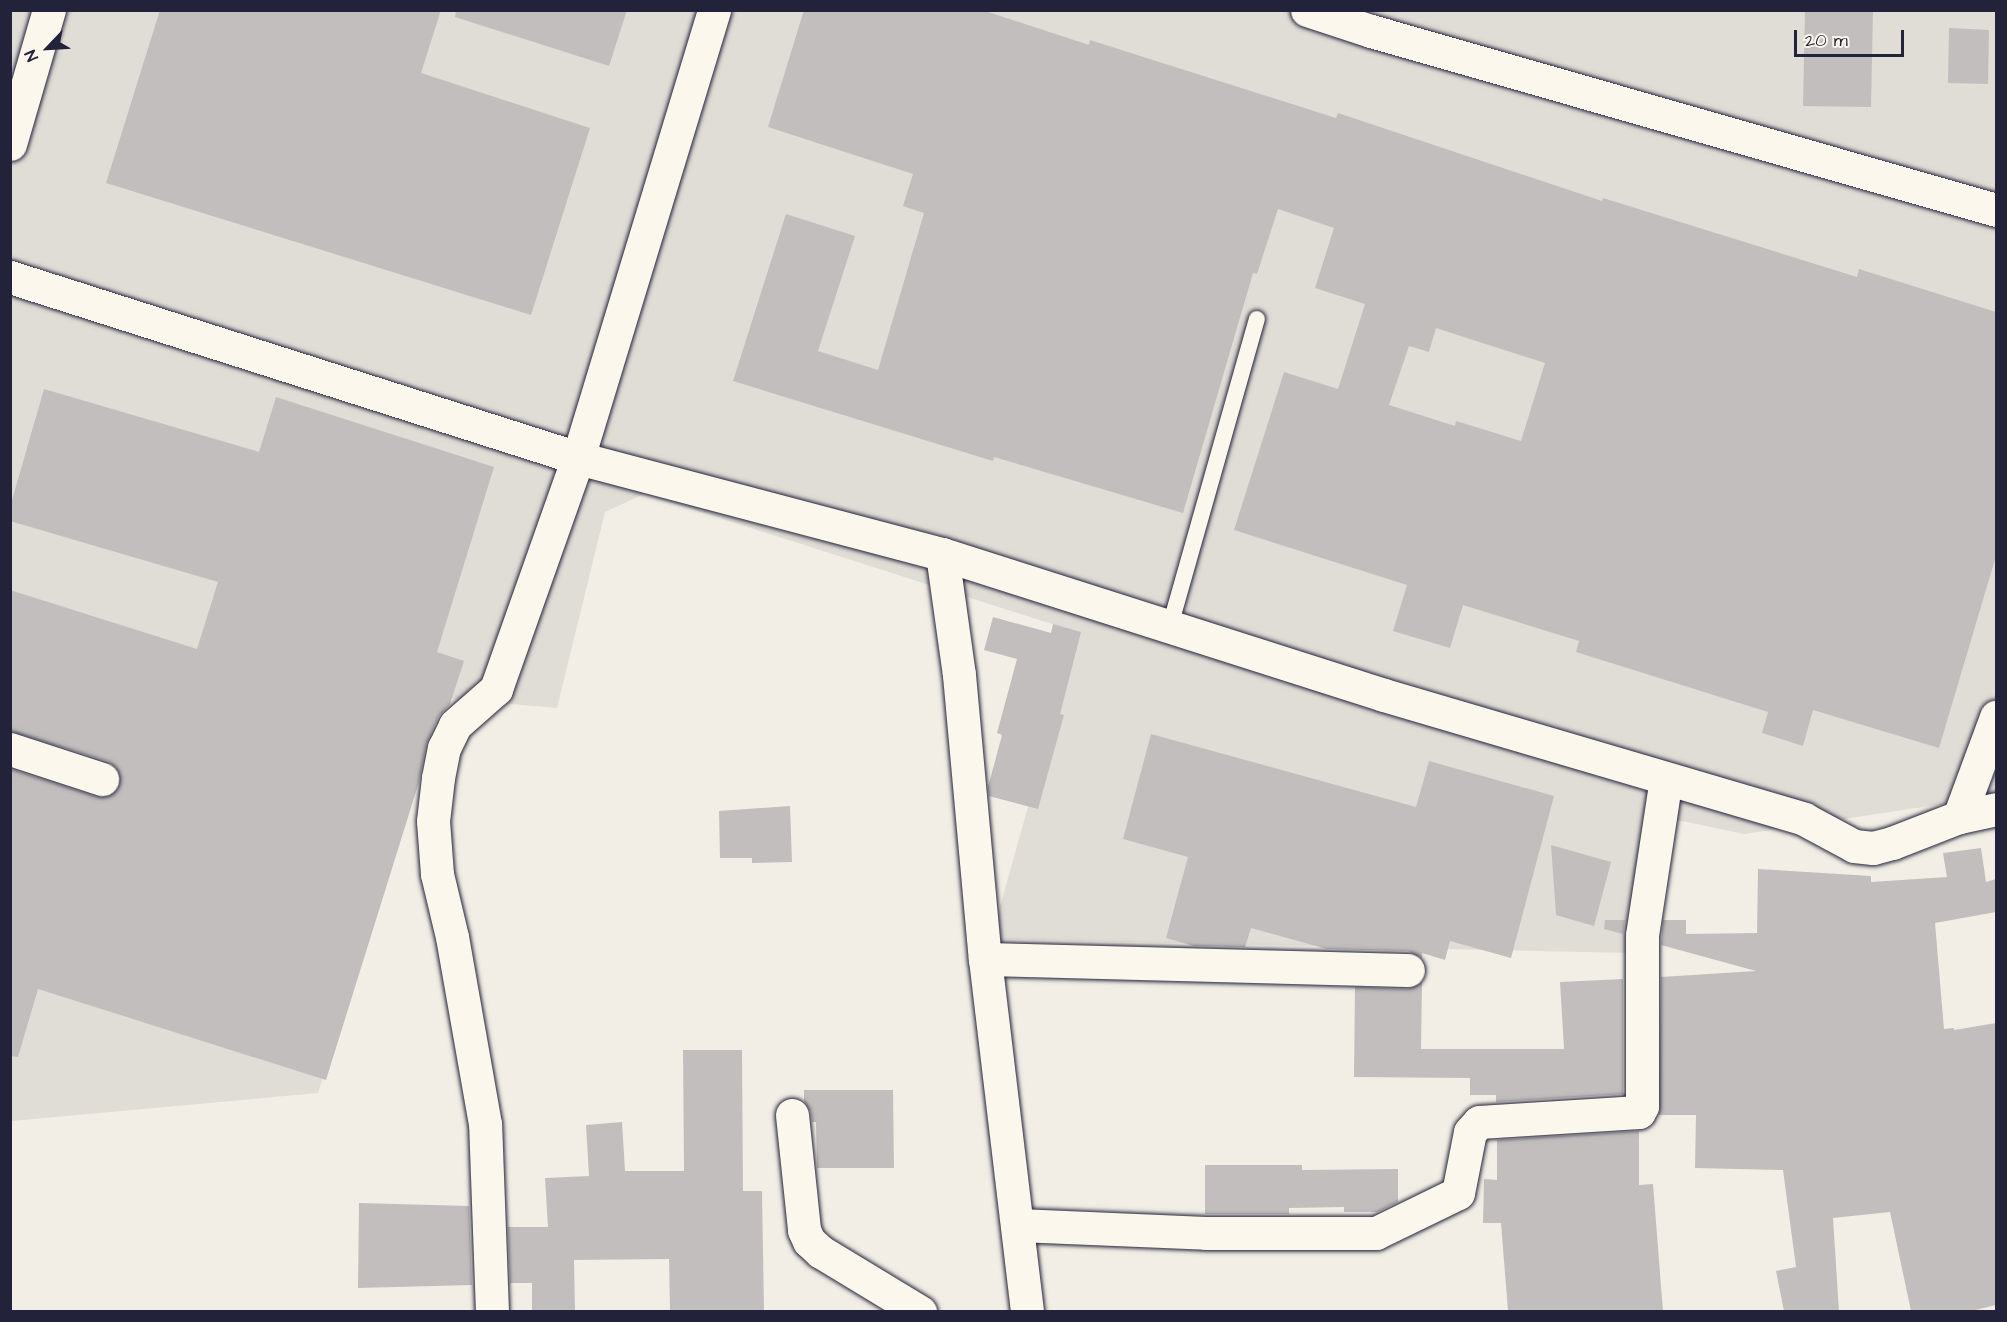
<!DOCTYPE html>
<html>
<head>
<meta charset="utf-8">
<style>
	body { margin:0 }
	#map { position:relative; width:2007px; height:1322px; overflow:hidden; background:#f2eee5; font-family:"Architects Daughter",sans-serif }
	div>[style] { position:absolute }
	.built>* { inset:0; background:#e0dcd6 }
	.building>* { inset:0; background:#c2bebe }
	.roads { filter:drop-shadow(0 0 2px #22223b) drop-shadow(0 0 2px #22223b) }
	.service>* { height:16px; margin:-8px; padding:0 8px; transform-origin:8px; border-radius:8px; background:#fbf7ec }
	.minor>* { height:33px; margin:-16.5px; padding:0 16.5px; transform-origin:16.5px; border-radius:16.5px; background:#fbf7ec }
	span { translate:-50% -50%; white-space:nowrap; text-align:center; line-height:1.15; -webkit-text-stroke:4.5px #fbf7ec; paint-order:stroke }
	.frame { position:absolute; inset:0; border:12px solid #22223b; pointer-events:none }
	.north { position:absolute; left:18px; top:18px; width:60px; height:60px; -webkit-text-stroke:4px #fbf7ec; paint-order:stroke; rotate:245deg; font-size:16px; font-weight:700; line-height:24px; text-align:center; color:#22223b }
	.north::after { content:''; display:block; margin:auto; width:21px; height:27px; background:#22223b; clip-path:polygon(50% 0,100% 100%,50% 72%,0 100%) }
	.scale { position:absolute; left:1794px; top:30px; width:110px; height:27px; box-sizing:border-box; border:3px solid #22223b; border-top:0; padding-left:8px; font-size:18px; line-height:21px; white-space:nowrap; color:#22223b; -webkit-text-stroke:4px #fbf7ec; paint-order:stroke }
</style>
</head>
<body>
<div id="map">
	<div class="built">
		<i style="clip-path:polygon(11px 11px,1996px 11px,1996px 796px,1744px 834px,1663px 817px,1632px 953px,991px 939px,1077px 632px,644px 494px,605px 512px,557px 708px,445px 698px,318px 1093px,11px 1121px)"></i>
	</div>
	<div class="building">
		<i style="clip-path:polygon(160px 10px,441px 10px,421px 73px,590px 128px,531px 315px,106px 183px)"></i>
		<i style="clip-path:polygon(456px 10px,627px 10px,609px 66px,455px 17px)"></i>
		<i style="clip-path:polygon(evenodd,804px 10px,982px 10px,1089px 45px,1090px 40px,1336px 118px,1338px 113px,1602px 201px,1603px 198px,1857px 277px,1859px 269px,1996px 312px,1996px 556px,1939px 748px,1813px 710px,1803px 746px,1762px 733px,1768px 712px,1576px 652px,1579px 641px,1463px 605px,1450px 648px,1393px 631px,1407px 585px,1234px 530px,1284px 372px,1338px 389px,1365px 304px,1315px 288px,1334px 228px,1278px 209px,1257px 274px,1253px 273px,1183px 513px,994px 457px,993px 461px,733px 381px,786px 214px,855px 236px,818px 351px,878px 370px,924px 213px,903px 206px,913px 174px,768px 127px,804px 10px,1436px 328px,1545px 363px,1521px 441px,1456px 421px,1455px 426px,1389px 405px,1409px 346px,1429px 352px,1436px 328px)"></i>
		<i style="clip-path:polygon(1805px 10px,1873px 10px,1871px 107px,1803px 106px)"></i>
		<i style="clip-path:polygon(1949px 28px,1989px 30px,1988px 84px,1948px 83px)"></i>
		<i style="clip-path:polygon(44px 389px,259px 452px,276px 397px,494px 467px,437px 652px,464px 661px,450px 704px,438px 717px,426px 744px,419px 782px,326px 1080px,38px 989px,18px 1057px,10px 1056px,10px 769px,97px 797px,106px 797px,115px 792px,120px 785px,120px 776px,116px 767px,108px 761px,10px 731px,10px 590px,197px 649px,218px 582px,10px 521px,10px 507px)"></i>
		<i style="clip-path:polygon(993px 617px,1051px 633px,1053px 624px,1081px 632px,1060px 714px,1064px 715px,1038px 809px,989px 796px,988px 787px,1002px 735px,997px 733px,1017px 659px,984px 650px)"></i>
		<i style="clip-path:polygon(1151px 734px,1416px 807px,1429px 761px,1554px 796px,1511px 958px,1450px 941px,1445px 960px,1422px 953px,1422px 958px,1408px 951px,1327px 949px,1251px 928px,1245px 947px,1194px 946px,1166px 938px,1188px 857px,1123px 839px)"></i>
		<i style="clip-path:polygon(790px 806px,792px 862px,752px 863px,752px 858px,720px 858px,719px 811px)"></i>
		<i style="clip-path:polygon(1551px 845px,1611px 862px,1594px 926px,1556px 915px)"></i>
		<i style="clip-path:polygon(1981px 848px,1986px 882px,1996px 879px,1996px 912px,1935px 923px,1944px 1029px,1954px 1028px,1954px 1030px,1996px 1023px,1996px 1305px,1971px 1311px,1911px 1311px,1890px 1212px,1833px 1218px,1839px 1311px,1784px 1311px,1776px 1271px,1796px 1267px,1783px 1170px,1695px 1168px,1696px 1115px,1659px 1115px,1661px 977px,1756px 971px,1661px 945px,1663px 920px,1686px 920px,1686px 934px,1757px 933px,1758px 869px,1871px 876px,1871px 882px,1947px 877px,1943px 853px)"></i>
		<i style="clip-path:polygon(1605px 920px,1625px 920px,1623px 934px,1604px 929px)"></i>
		<i style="clip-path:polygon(1623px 979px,1623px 1094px,1496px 1102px,1496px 1095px,1470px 1095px,1470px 1078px,1354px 1077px,1355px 987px,1408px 989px,1422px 982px,1421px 1049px,1564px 1049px,1560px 982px)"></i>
		<i style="clip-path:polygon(683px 1050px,742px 1050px,743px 1191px,762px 1191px,764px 1311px,670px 1311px,669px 1259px,574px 1260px,575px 1311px,532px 1311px,532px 1283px,510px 1283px,508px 1227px,548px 1227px,545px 1178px,589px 1176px,586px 1125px,622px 1122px,625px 1171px,684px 1171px)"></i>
		<i style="clip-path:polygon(804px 1090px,893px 1090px,894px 1168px,817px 1168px,816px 1122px,812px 1122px,811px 1112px,804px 1101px)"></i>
		<i style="clip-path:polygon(1639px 1131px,1639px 1185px,1653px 1184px,1663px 1311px,1508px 1311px,1501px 1223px,1483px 1223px,1484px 1179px,1497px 1180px,1497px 1140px)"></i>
		<i style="clip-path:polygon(1205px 1165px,1302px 1165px,1302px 1170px,1398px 1169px,1398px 1202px,1377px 1212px,1344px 1212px,1344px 1207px,1289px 1208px,1289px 1214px,1205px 1214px)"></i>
		<i style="clip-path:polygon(359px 1203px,469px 1206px,472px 1285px,358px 1288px)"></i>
	</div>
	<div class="roads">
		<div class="service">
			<i style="left:1170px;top:626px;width:319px;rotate:-74.2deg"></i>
		</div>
		<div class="minor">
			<i style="left:1307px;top:10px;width:67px;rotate:18.2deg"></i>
			<i style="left:1371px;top:31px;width:650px;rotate:15.98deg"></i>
			<i style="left:10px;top:144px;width:140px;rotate:-73.8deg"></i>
			<i style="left:10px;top:277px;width:596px;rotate:17.68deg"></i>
			<i style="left:578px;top:458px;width:376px;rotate:14.8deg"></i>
			<i style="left:942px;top:554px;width:464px;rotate:17.7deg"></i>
			<i style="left:1384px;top:695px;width:438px;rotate:16.4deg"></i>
			<i style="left:1804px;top:819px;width:57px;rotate:28.4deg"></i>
			<i style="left:1854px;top:846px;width:19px;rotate:6deg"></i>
			<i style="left:1873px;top:848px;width:20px;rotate:-15deg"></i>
			<i style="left:1892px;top:843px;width:72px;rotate:-21.2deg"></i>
			<i style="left:1959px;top:817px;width:38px;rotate:-12deg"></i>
			<i style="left:942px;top:554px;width:122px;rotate:82deg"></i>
			<i style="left:959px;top:675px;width:285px;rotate:84.8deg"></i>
			<i style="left:985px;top:959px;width:355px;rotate:83.2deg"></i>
			<i style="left:10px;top:749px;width:97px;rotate:18.1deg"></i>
			<i style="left:1959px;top:817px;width:107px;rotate:-69.7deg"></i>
			<i style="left:985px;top:959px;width:423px;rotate:1.5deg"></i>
			<i style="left:792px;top:1115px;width:116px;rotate:84deg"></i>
			<i style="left:804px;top:1230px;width:12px;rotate:66deg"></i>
			<i style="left:809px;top:1241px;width:16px;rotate:43deg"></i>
			<i style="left:821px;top:1252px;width:116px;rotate:31.2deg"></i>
			<i style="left:1018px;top:1225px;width:188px;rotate:2.4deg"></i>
			<i style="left:1206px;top:1233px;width:170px"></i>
			<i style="left:1376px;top:1233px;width:91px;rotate:-26deg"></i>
			<i style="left:1458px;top:1193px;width:62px;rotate:-78.9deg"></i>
			<i style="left:1470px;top:1132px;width:13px;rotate:-48deg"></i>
			<i style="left:1479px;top:1122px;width:160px;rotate:-3.6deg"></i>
			<i style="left:1639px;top:1112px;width:7px;rotate:-63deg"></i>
			<i style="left:1642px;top:1106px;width:171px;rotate:-90deg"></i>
			<i style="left:1642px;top:935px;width:158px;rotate:-81.3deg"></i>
			<i style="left:492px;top:1312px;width:188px;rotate:-92.1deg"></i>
			<i style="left:485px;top:1124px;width:190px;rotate:-100deg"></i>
			<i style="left:452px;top:937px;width:65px;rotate:-103.4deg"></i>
			<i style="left:437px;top:874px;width:53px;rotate:-94.3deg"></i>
			<i style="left:433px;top:821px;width:43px;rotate:-83.4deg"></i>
			<i style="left:438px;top:778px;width:31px;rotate:-79deg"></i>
			<i style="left:444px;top:748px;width:25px;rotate:-64deg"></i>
			<i style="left:455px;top:725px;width:55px;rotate:-41.3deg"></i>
			<i style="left:496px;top:689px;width:245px;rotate:-70.5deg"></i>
			<i style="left:578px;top:458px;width:468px;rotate:-73.1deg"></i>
		</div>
	</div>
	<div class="frame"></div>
	<div class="north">N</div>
	<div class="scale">20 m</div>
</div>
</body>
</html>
